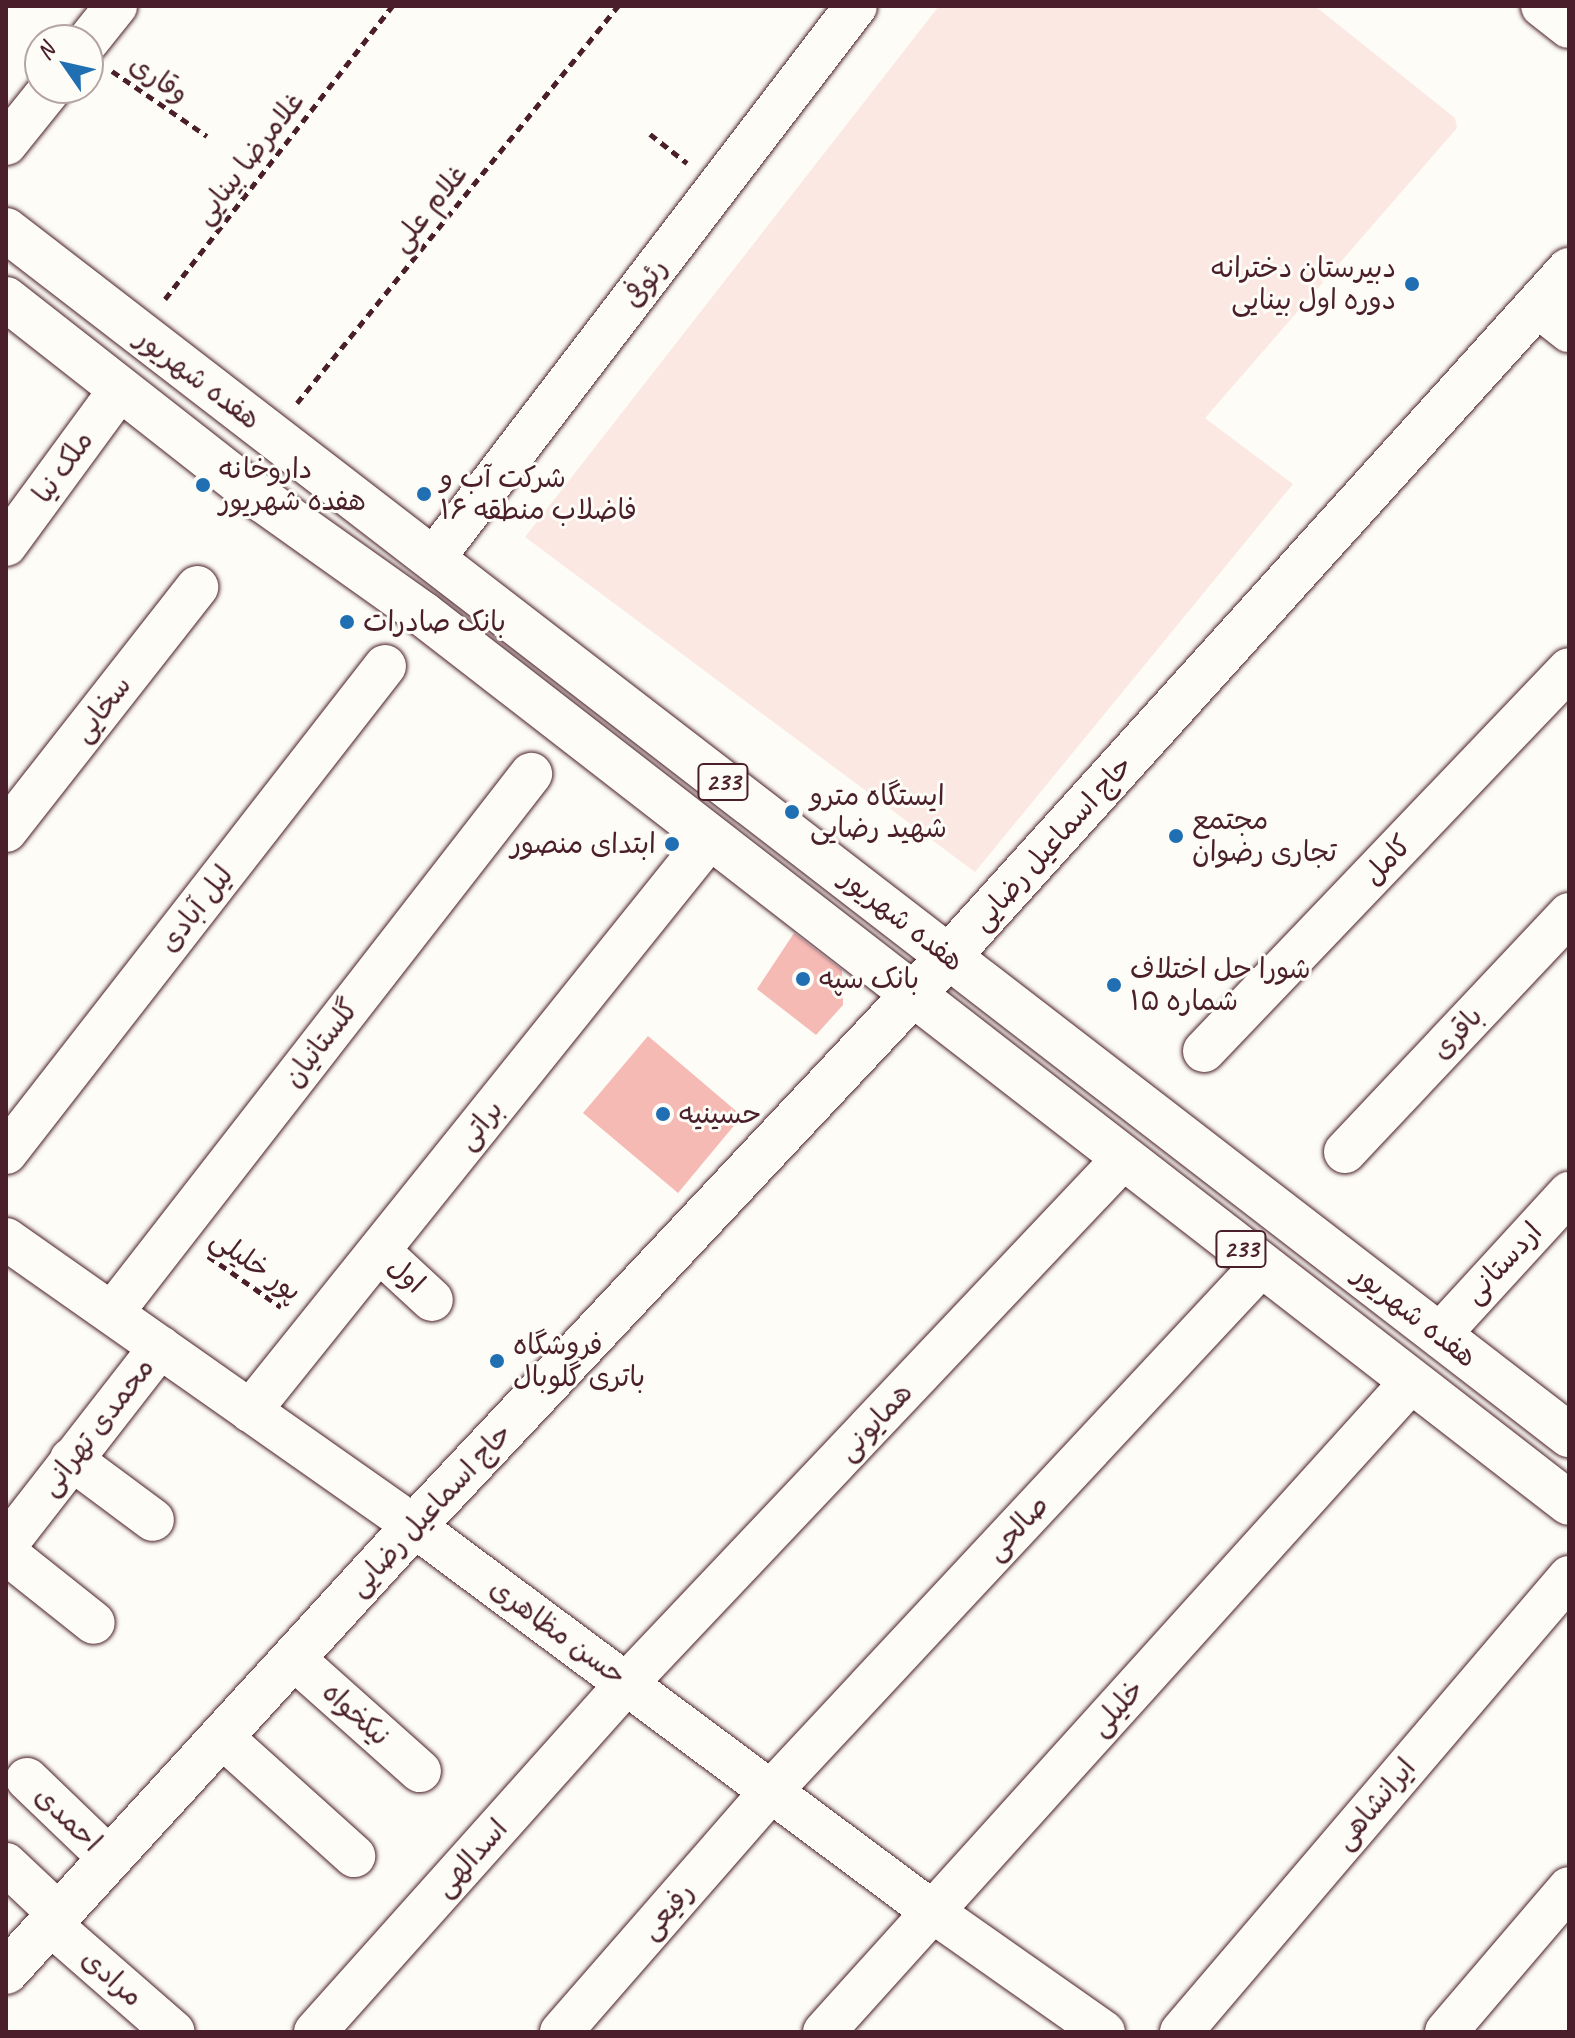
<!DOCTYPE html>
<html>
<head>
<meta charset="utf-8">
<style>
	body { margin:0 }
	#map { position:relative; width:1575px; height:2038px; overflow:hidden; background:#fdfcf7; font-family:Caveat,"Playpen Sans Arabic",sans-serif }
	div>[style] { position:absolute }
	.built>* { inset:0; background:#fbe8e3 }
	.building>* { inset:0; background:#f6bab5 }
	.path>* { height:5px; margin-top:-2.5px; transform-origin:0; background:repeating-linear-gradient(90deg,#4a1f2b 0 8px,transparent 0 14px) }
	.roads { filter:drop-shadow(0 0 2px #4a1f2b) drop-shadow(0 0 2px #4a1f2b) }
	.minor>* { height:42px; margin:-21px; padding:0 21px; transform-origin:21px; border-radius:21px; background:#fdfcf7 }
	.major>* { height:44px; margin:-22px; padding:0 22px; transform-origin:22px; border-radius:22px; background:#fdfcf7 }
	.dots>* { width:22px; height:22px; translate:-50% -50%; box-sizing:border-box; border:4px solid #fdfcf7; border-radius:50% }
	span { translate:-50% -50%; white-space:nowrap; text-align:center; line-height:1.15; -webkit-text-stroke:6px #fdfcf7; paint-order:stroke }
	.shield-label span { padding:2px 6px; background:#fdfcf7; border:2px solid; border-radius:6px; -webkit-text-stroke-width:0 }
	.shield-label { font-size:26px; color:#4a1f2b; font-weight:700 }
	.street-label { font-size:28px; color:#4a1f2b }
	.poi-label { font-size:28px; color:#4a1f2b }
	.right { translate:-100% -50%; text-align:right }
	.left { translate:0 -50%; text-align:left }
	.frame { position:absolute; inset:0; border:8px solid #4a1f2b; pointer-events:none }
	.north { position:absolute; left:24px; top:24px; width:80px; height:80px; box-sizing:border-box; background:#fdfcf7; border:2px solid #b5a4a5; border-radius:50%; rotate:304deg; font-size:22px; font-weight:700; line-height:32px; text-align:center; color:#4a1f2b }
	.north::after { content:''; display:block; margin:auto; width:28px; height:36px; background:#1f6fb2; clip-path:polygon(50% 0,100% 100%,50% 72%,0 100%) }
</style>
</head>
<body>
<div id="map">
	<div class="built">
		<i style="clip-path:polygon(939px 6px,1315px 6px,1455px 118px,1457px 128px,1205px 418px,1293px 484px,975px 872px,525px 537px)"></i>
	</div>
	<div class="building">
		<i style="clip-path:polygon(794px 933px,842px 970px,843px 1005px,816px 1035px,757px 989px)"></i>
		<i style="clip-path:polygon(648px 1036px,742px 1116px,678px 1193px,583px 1113px)"></i>
	</div>
	<div class="path">
		<i style="left:112px;top:71px;width:115px;rotate:34.4deg"></i>
		<i style="left:650px;top:134px;width:47px;rotate:38.1deg"></i>
		<i style="left:165px;top:299px;width:371px;rotate:-52.2deg"></i>
		<i style="left:297px;top:403px;width:511px;rotate:-51.04deg"></i>
		<i style="left:208px;top:1256px;width:89px;rotate:34.9deg"></i>
	</div>
	<div class="roads">
		<div class="minor">
			<i style="left:1542px;top:6px;width:34px;rotate:38deg"></i>
			<i style="left:88px;top:41px;width:45px;rotate:-51.3deg"></i>
			<i style="left:6px;top:144px;width:72px;rotate:-51.2deg"></i>
			<i style="left:1537px;top:306px;width:41px;rotate:38deg"></i>
			<i style="left:6px;top:545px;width:193px;rotate:-53.8deg"></i>
			<i style="left:433px;top:559px;width:696px;rotate:-52.59deg"></i>
			<i style="left:6px;top:831px;width:310px;rotate:-51.9deg"></i>
			<i style="left:1204px;top:1051px;width:528px;rotate:-46.3deg"></i>
			<i style="left:1345px;top:1152px;width:327px;rotate:-46.7deg"></i>
			<i style="left:6px;top:1153px;width:617px;rotate:-52.11deg"></i>
			<i style="left:6px;top:1239px;width:499px;rotate:35.1deg"></i>
			<i style="left:414px;top:1526px;width:647px;rotate:36.64deg"></i>
			<i style="left:933px;top:1912px;width:209px;rotate:35.1deg"></i>
			<i style="left:379px;top:1251px;width:72px;rotate:42.8deg"></i>
			<i style="left:112px;top:1313px;width:683px;rotate:-52.14deg"></i>
			<i style="left:1439px;top:1335px;width:193px;rotate:-47.5deg"></i>
			<i style="left:250px;top:1411px;width:733px;rotate:-51.25deg"></i>
			<i style="left:71px;top:1459px;width:102px;rotate:36.6deg"></i>
			<i style="left:6px;top:1545px;width:251px;rotate:-52.1deg"></i>
			<i style="left:6px;top:1553px;width:112px;rotate:38.5deg"></i>
			<i style="left:293px;top:1658px;width:170px;rotate:41.7deg"></i>
			<i style="left:222px;top:1737px;width:178px;rotate:42deg"></i>
			<i style="left:27px;top:1779px;width:115px;rotate:43.9deg"></i>
			<i style="left:6px;top:1864px;width:73px;rotate:43.3deg"></i>
			<i style="left:50px;top:1924px;width:164px;rotate:41.1deg"></i>
			<i style="left:315px;top:2032px;width:468px;rotate:-48.2deg"></i>
			<i style="left:627px;top:1683px;width:720px;rotate:-46.58deg"></i>
			<i style="left:561px;top:2032px;width:321px;rotate:-48.9deg"></i>
			<i style="left:772px;top:1790px;width:718px;rotate:-46.97deg"></i>
			<i style="left:824px;top:2032px;width:874px;rotate:-47.92deg"></i>
			<i style="left:1181px;top:2032px;width:598px;rotate:-49.54deg"></i>
			<i style="left:1446px;top:2032px;width:189px;rotate:-49.5deg"></i>
		</div>
		<div class="major">
			<i style="left:6px;top:230px;width:1974px;rotate:37.63deg"></i>
			<i style="left:6px;top:299px;width:328px;rotate:38.1deg"></i>
			<i style="left:264px;top:501px;width:195px;rotate:35.4deg"></i>
			<i style="left:423px;top:614px;width:1450px;rotate:37.8deg"></i>
			<i style="left:6px;top:1972px;width:604px;rotate:-47.55deg"></i>
			<i style="left:414px;top:1526px;width:782px;rotate:-46.81deg"></i>
			<i style="left:949px;top:956px;width:925px;rotate:-47.89deg"></i>
		</div>
	</div>
	<div class="dots">
		<i style="left:1412px;top:284px;background:#1f6fb2"></i>
		<i style="left:203px;top:485px;background:#1f6fb2"></i>
		<i style="left:424px;top:494px;background:#1f6fb2"></i>
		<i style="left:347px;top:622px;background:#1f6fb2"></i>
		<i style="left:792px;top:812px;background:#1f6fb2"></i>
		<i style="left:1176px;top:836px;background:#1f6fb2"></i>
		<i style="left:672px;top:844px;background:#1f6fb2"></i>
		<i style="left:803px;top:979px;background:#1f6fb2"></i>
		<i style="left:1114px;top:985px;background:#1f6fb2"></i>
		<i style="left:663px;top:1114px;background:#1f6fb2"></i>
		<i style="left:497px;top:1361px;background:#1f6fb2"></i>
	</div>
	<div class="shield-label">
		<span style="left:723px;top:782px">233</span>
		<span style="left:1241px;top:1249px">233</span>
	</div>
	<div class="street-label">
		<span style="left:159px;top:79px;rotate:34deg">وقاری</span>
		<span style="left:249px;top:158px;rotate:-52deg">غلامرضا بینایی</span>
		<span style="left:429px;top:208px;rotate:-51deg">غلام علی</span>
		<span style="left:645px;top:283px;rotate:-53deg">رئوفی</span>
		<span style="left:198px;top:379px;rotate:37deg">هفده شهریور</span>
		<span style="left:63px;top:467px;rotate:-54deg">ملک نیا</span>
		<span style="left:102px;top:709px;rotate:-52deg">سخایی</span>
		<span style="left:1052px;top:843px;rotate:-48deg">حاج اسماعیل رضایی</span>
		<span style="left:1387px;top:860px;rotate:-46deg">کامل</span>
		<span style="left:196px;top:909px;rotate:-52deg">لیل آبادی</span>
		<span style="left:902px;top:920px;rotate:38deg">هفده شهریور</span>
		<span style="left:1457px;top:1033px;rotate:-47deg">باقری</span>
		<span style="left:321px;top:1043px;rotate:-52deg">گلستانیان</span>
		<span style="left:480px;top:1125px;rotate:-51deg">براتی</span>
		<span style="left:1503px;top:1263px;rotate:-47deg">اردستانی</span>
		<span style="left:256px;top:1265px;rotate:35deg">پور خلیلی</span>
		<span style="left:406px;top:1275px;rotate:42deg">اول</span>
		<span style="left:1415px;top:1316px;rotate:38deg">هفده شهریور</span>
		<span style="left:875px;top:1422px;rotate:-47deg">همایونی</span>
		<span style="left:97px;top:1427px;rotate:-52deg">محمدی تهرانی</span>
		<span style="left:430px;top:1510px;rotate:-47deg">حاج اسماعیل رضایی</span>
		<span style="left:1017px;top:1528px;rotate:-47deg">صالحی</span>
		<span style="left:558px;top:1632px;rotate:36deg">حسن مظاهری</span>
		<span style="left:1117px;top:1708px;rotate:-48deg">خلیلی</span>
		<span style="left:356px;top:1714px;rotate:42deg">نیکخواه</span>
		<span style="left:1375px;top:1804px;rotate:-50deg">ایرانشاهی</span>
		<span style="left:68px;top:1819px;rotate:44deg">احمدی</span>
		<span style="left:471px;top:1858px;rotate:-48deg">اسدالهی</span>
		<span style="left:667px;top:1911px;rotate:-49deg">رفیعی</span>
		<span style="left:112px;top:1978px;rotate:41deg">مرادی</span>
	</div>
	<div class="poi-label">
		<span class="right" style="left:1396px;top:284px">دبیرستان دخترانه<br>دوره اول بینایی</span>
		<span class="left" style="left:219px;top:485px">داروخانه<br>هفده شهریور</span>
		<span class="left" style="left:440px;top:494px">شرکت آب و<br>فاضلاب منطقه ۱۶</span>
		<span class="left" style="left:363px;top:622px">بانک صادرات</span>
		<span class="left" style="left:810px;top:812px">ایستگاه مترو<br>شهید رضایی</span>
		<span class="left" style="left:1192px;top:836px">مجتمع<br>تجاری رضوان</span>
		<span class="right" style="left:656px;top:844px">ابتدای منصور</span>
		<span class="left" style="left:1130px;top:985px">شورا حل اختلاف<br>شماره ۱۵</span>
		<span class="left" style="left:819px;top:979px">بانک سپه</span>
		<span class="left" style="left:679px;top:1114px">حسینیه</span>
		<span class="left" style="left:513px;top:1361px">فروشگاه<br>باتری گلوبال</span>
	</div>
	<div class="frame"></div>
	<div class="north">N</div>
</div>
</body>
</html>
